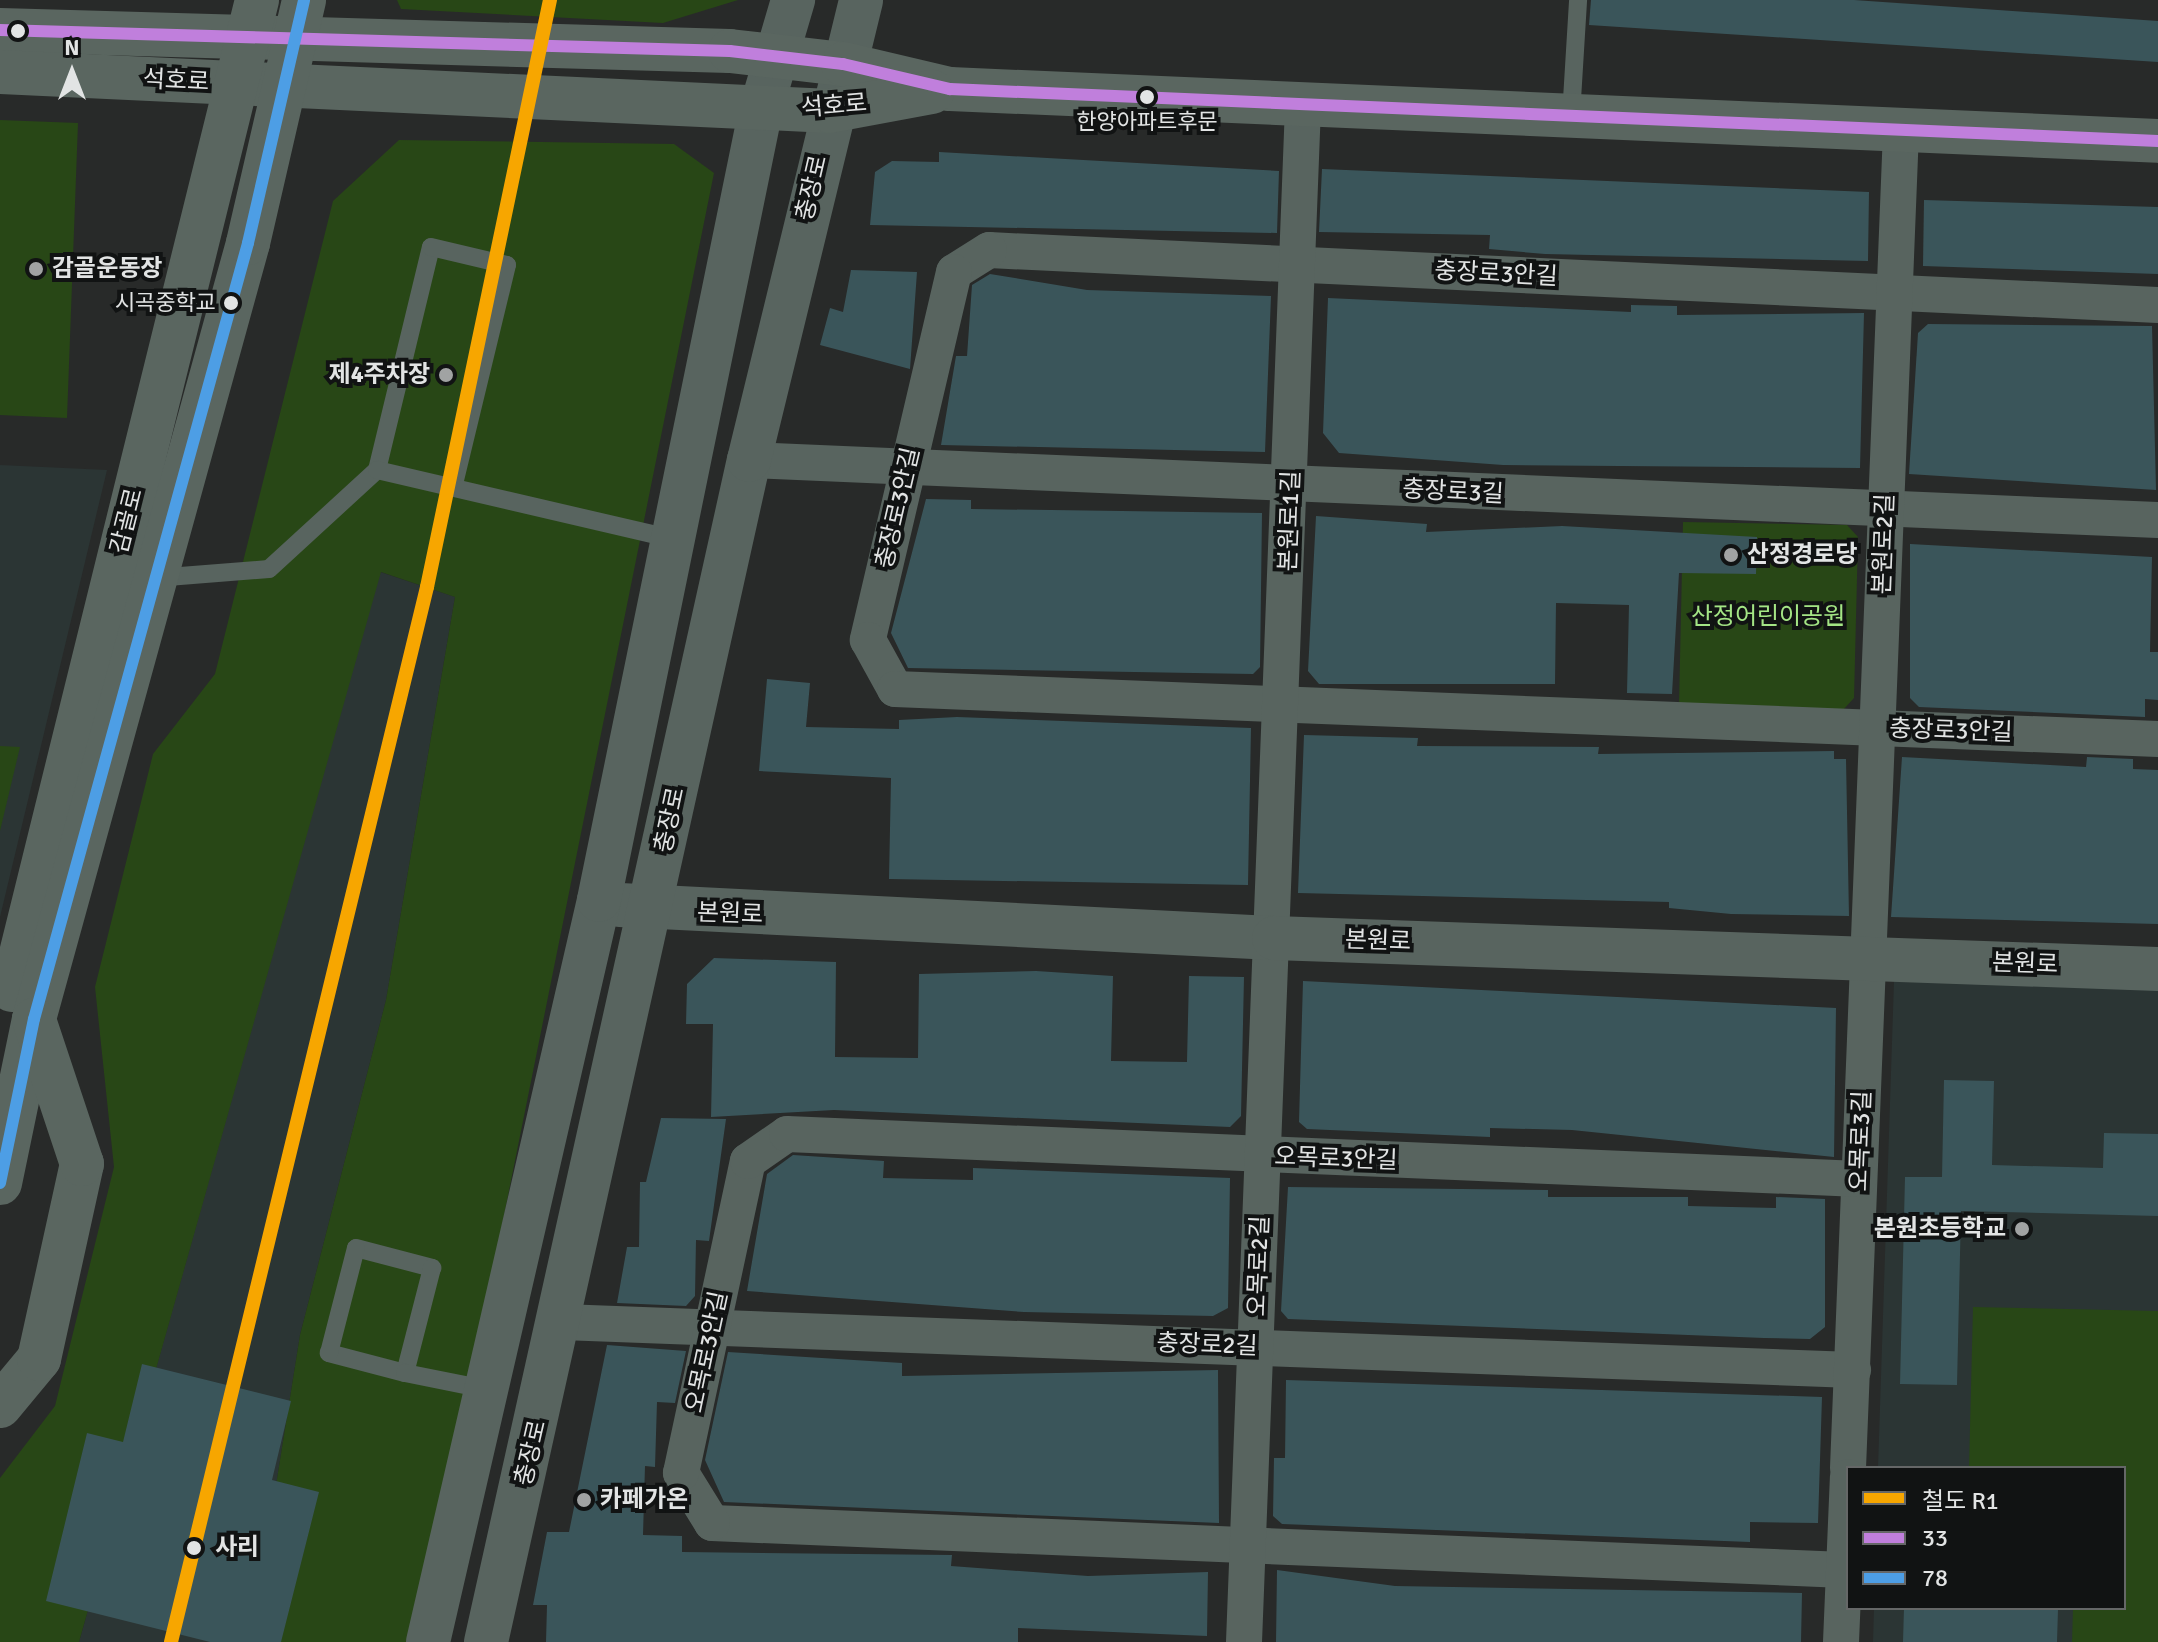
<!DOCTYPE html>
<html>
<head>
<meta charset="utf-8">
<style>
	body { margin:0 }
	#map { position:relative; width:2158px; height:1642px; overflow:hidden; background:#282a29; font-family:Signika,"Noto Sans KR",sans-serif }
	div>[style] { position:absolute }
	.built>* { inset:0; background:#2b3534 }
	.green>* { inset:0; background:#284716 }
	.building>* { inset:0; background:#3a555a }
	.service>* { height:18px; margin:-9px; padding:0 9px; transform-origin:9px; border-radius:9px; background:#58645f }
	.minor>* { height:36px; margin:-18px; padding:0 18px; transform-origin:18px; border-radius:18px; background:#58645f }
	.tertiary>* { height:44px; margin:-22px; padding:0 22px; transform-origin:22px; border-radius:22px; background:#58645f }
	.secondary>* { height:44px; margin:-22px; padding:0 22px; transform-origin:22px; border-radius:22px; background:#5a6660 }
	.bus-1>* { height:12px; margin:-6px; padding:0 6px; transform-origin:6px; border-radius:6px; background:#c07fdc }
	.bus-2>* { height:12px; margin:-6px; padding:0 6px; transform-origin:6px; border-radius:6px; background:#4d9ee5 }
	.rail-1>* { height:14px; margin:-7px; padding:0 7px; transform-origin:7px; border-radius:7px; background:#f7a600 }
	.dots>* { width:22px; height:22px; translate:-50% -50%; box-sizing:border-box; border:4px solid #111313; border-radius:50% }
	span { translate:-50% -50%; white-space:nowrap; text-align:center; line-height:1.15; -webkit-text-stroke:8px #111313; paint-order:stroke }
	.bus-label { font-size:22px; color:#e2e4e4 }
	.right { translate:-100% -50%; text-align:right }
	.street-label { font-size:24px; color:#e2e4e4 }
	.poi-label { font-size:24px; color:#e2e4e4; font-weight:700 }
	.left { translate:0 -50%; text-align:left }
	.park-label { font-size:24px; color:#a4e585 }
	.stop-label { font-size:24px; color:#e2e4e4; font-weight:700 }
	.legend { position:absolute; left:1846px; top:1466px; width:280px; height:144px; box-sizing:border-box; background:#111313; border:2px solid #656767; margin:0; padding:10px 14px; list-style:none; font-size:24px; color:#e2e4e4 }
	.legend li { display:flex; align-items:center; gap:16px; height:40px }
	.legend b { width:40px; border:2px solid #656767 }
	.north { position:absolute; left:32px; top:32px; width:80px; height:80px; -webkit-text-stroke:6px #111313; paint-order:stroke; rotate:0deg; font-size:22px; font-weight:700; line-height:32px; text-align:center; color:#e2e4e4 }
	.north::after { content:''; display:block; margin:auto; width:28px; height:36px; background:#e2e4e4; clip-path:polygon(50% 0,100% 100%,50% 72%,0 100%) }
</style>
</head>
<body>
<div id="map">
	<div class="built">
		<i style="clip-path:polygon(0 465px,107px 470px,0 917px)"></i>
		<i style="clip-path:polygon(380px 572px,455px 597px,386px 1000px,300px 1335px,251px 1642px,79px 1642px)"></i>
		<i style="clip-path:polygon(1894px 981px,2158px 990px,2158px 1642px,1873px 1642px,1874px 1608px,2124px 1608px,2124px 1468px,1878px 1468px)"></i>
	</div>
	<div class="green">
		<i style="clip-path:polygon(397px 0,738px 0,663px 23px,401px 9px)"></i>
		<i style="clip-path:polygon(0 120px,78px 123px,67px 418px,0 415px)"></i>
		<i style="clip-path:polygon(399px 140px,674px 144px,714px 173px,436px 1553px,411px 1642px,251px 1642px,300px 1335px,386px 1000px,455px 597px,381px 572px,79px 1642px,0 1642px,0 1478px,55px 1406px,114px 1167px,95px 987px,153px 754px,215px 674px,333px 201px)"></i>
		<i style="clip-path:polygon(1683px 522px,1847px 525px,1858px 537px,1854px 698px,1843px 710px,1679px 706px)"></i>
		<i style="clip-path:polygon(0 746px,20px 747px,0 831px)"></i>
		<i style="clip-path:polygon(1973px 1307px,2158px 1311px,2158px 1642px,2072px 1642px,2073px 1608px,2124px 1608px,2124px 1468px,1969px 1468px)"></i>
	</div>
	<div class="building">
		<i style="clip-path:polygon(1591px 0,1854px 0,2158px 21px,2158px 62px,1589px 25px)"></i>
		<i style="clip-path:polygon(939px 152px,1279px 171px,1277px 233px,870px 225px,875px 172px,892px 161px,939px 162px)"></i>
		<i style="clip-path:polygon(1322px 169px,1869px 192px,1868px 261px,1545px 254px,1489px 249px,1490px 235px,1319px 232px)"></i>
		<i style="clip-path:polygon(1924px 200px,2158px 207px,2158px 274px,1923px 266px)"></i>
		<i style="clip-path:polygon(851px 270px,917px 272px,910px 369px,820px 345px,830px 308px,843px 312px)"></i>
		<i style="clip-path:polygon(990px 274px,1087px 290px,1271px 296px,1265px 452px,941px 445px,956px 356px,967px 356px,972px 285px)"></i>
		<i style="clip-path:polygon(1328px 298px,1631px 312px,1631px 305px,1677px 306px,1677px 315px,1864px 313px,1860px 468px,1503px 465px,1339px 453px,1323px 433px)"></i>
		<i style="clip-path:polygon(1928px 324px,2152px 326px,2156px 490px,1909px 474px,1918px 333px)"></i>
		<i style="clip-path:polygon(926px 499px,971px 500px,971px 509px,1262px 513px,1260px 667px,1253px 674px,908px 668px,891px 633px)"></i>
		<i style="clip-path:polygon(1316px 516px,1427px 524px,1426px 532px,1562px 526px,1757px 537px,1756px 574px,1679px 573px,1672px 694px,1627px 693px,1629px 605px,1556px 603px,1555px 684px,1319px 684px,1308px 671px)"></i>
		<i style="clip-path:polygon(1910px 544px,2152px 557px,2150px 652px,2158px 652px,2158px 700px,2145px 699px,2145px 717px,1919px 707px,1910px 698px)"></i>
		<i style="clip-path:polygon(767px 679px,810px 683px,806px 727px,899px 729px,899px 720px,957px 717px,1251px 728px,1248px 885px,889px 879px,891px 778px,759px 771px)"></i>
		<i style="clip-path:polygon(1304px 735px,1418px 738px,1417px 746px,1599px 747px,1598px 754px,1834px 751px,1834px 759px,1846px 759px,1849px 916px,1731px 914px,1669px 908px,1669px 902px,1298px 893px)"></i>
		<i style="clip-path:polygon(1902px 757px,2086px 767px,2087px 757px,2133px 759px,2133px 769px,2158px 770px,2158px 924px,1891px 917px)"></i>
		<i style="clip-path:polygon(714px 958px,836px 962px,835px 1057px,918px 1058px,919px 974px,1036px 971px,1113px 976px,1111px 1061px,1187px 1062px,1189px 976px,1244px 977px,1241px 1116px,1230px 1127px,834px 1110px,711px 1117px,713px 1024px,686px 1024px,687px 984px)"></i>
		<i style="clip-path:polygon(1303px 981px,1836px 1008px,1834px 1157px,1572px 1130px,1490px 1128px,1490px 1137px,1307px 1129px,1299px 1122px)"></i>
		<i style="clip-path:polygon(1944px 1080px,1994px 1081px,1992px 1165px,2103px 1168px,2104px 1133px,2158px 1134px,2158px 1216px,1961px 1211px,1957px 1385px,1900px 1384px,1905px 1177px,1942px 1177px)"></i>
		<i style="clip-path:polygon(661px 1118px,726px 1119px,709px 1241px,696px 1240px,695px 1296px,686px 1306px,617px 1303px,627px 1247px,639px 1247px,640px 1182px,646px 1182px)"></i>
		<i style="clip-path:polygon(793px 1155px,884px 1161px,883px 1178px,973px 1180px,973px 1168px,1230px 1178px,1228px 1308px,1213px 1316px,1024px 1312px,747px 1291px,767px 1174px)"></i>
		<i style="clip-path:polygon(1288px 1187px,1548px 1190px,1548px 1197px,1688px 1197px,1688px 1206px,1776px 1208px,1776px 1197px,1825px 1199px,1825px 1327px,1810px 1339px,1764px 1338px,1288px 1319px,1281px 1311px)"></i>
		<i style="clip-path:polygon(607px 1345px,686px 1351px,675px 1403px,657px 1402px,655px 1467px,645px 1466px,643px 1535px,682px 1536px,682px 1552px,952px 1555px,951px 1566px,1088px 1576px,1208px 1572px,1207px 1636px,1018px 1628px,1018px 1642px,546px 1642px,547px 1605px,533px 1605px,547px 1532px,569px 1532px)"></i>
		<i style="clip-path:polygon(728px 1352px,902px 1363px,902px 1376px,1218px 1370px,1219px 1523px,724px 1502px,705px 1460px)"></i>
		<i style="clip-path:polygon(142px 1364px,291px 1401px,272px 1480px,319px 1492px,281px 1642px,210px 1642px,46px 1601px,87px 1433px,123px 1442px)"></i>
		<i style="clip-path:polygon(1286px 1380px,1822px 1397px,1818px 1523px,1750px 1522px,1750px 1542px,1282px 1524px,1273px 1516px,1274px 1458px,1285px 1458px)"></i>
		<i style="clip-path:polygon(1277px 1570px,1395px 1586px,1802px 1593px,1801px 1642px,1276px 1642px)"></i>
		<i style="clip-path:polygon(1904px 1608px,2058px 1609px,2057px 1642px,1903px 1642px)"></i>
	</div>
	<div class="service">
		<i style="left:1571px;top:116px;width:116px;rotate:-86.5deg"></i>
		<i style="left:377px;top:470px;width:229px;rotate:-76.4deg"></i>
		<i style="left:431px;top:247px;width:78px;rotate:13.3deg"></i>
		<i style="left:507px;top:265px;width:229px;rotate:103.6deg"></i>
		<i style="left:155px;top:578px;width:114px;rotate:-4.5deg"></i>
		<i style="left:269px;top:569px;width:147px;rotate:-42.5deg"></i>
		<i style="left:377px;top:470px;width:305px;rotate:13.1deg"></i>
		<i style="left:356px;top:1248px;width:79px;rotate:14.7deg"></i>
		<i style="left:432px;top:1268px;width:108px;rotate:104.4deg"></i>
		<i style="left:405px;top:1373px;width:79px;rotate:-165.3deg"></i>
		<i style="left:329px;top:1353px;width:108px;rotate:-75.6deg"></i>
		<i style="left:405px;top:1373px;width:82px;rotate:11.3deg"></i>
	</div>
	<div class="minor">
		<i style="left:2158px;top:305px;width:1170px;rotate:-177.31deg"></i>
		<i style="left:989px;top:250px;width:41px;rotate:147.8deg"></i>
		<i style="left:954px;top:272px;width:378px;rotate:103.2deg"></i>
		<i style="left:868px;top:640px;width:56px;rotate:61.1deg"></i>
		<i style="left:895px;top:689px;width:1264px;rotate:2.27deg"></i>
		<i style="left:749px;top:460px;width:1410px;rotate:2.44deg"></i>
		<i style="left:562px;top:1322px;width:1292px;rotate:2.13deg"></i>
		<i style="left:1848px;top:1468px;width:1340px;rotate:-87.73deg"></i>
		<i style="left:1844px;top:1570px;width:1133px;rotate:-177.62deg"></i>
		<i style="left:712px;top:1523px;width:59px;rotate:-121.8deg"></i>
		<i style="left:681px;top:1473px;width:319px;rotate:-77.9deg"></i>
		<i style="left:748px;top:1161px;width:47px;rotate:-34.7deg"></i>
		<i style="left:787px;top:1134px;width:1073px;rotate:2.4deg"></i>
		<i style="left:1244px;top:1642px;width:1538px;rotate:-87.8deg"></i>
		<i style="left:1841px;top:1642px;width:165px;rotate:-87.6deg"></i>
	</div>
	<div class="tertiary">
		<i style="left:620px;top:905px;width:655px;rotate:2.89deg"></i>
		<i style="left:1274px;top:938px;width:885px;rotate:2.01deg"></i>
		<i style="left:428px;top:1642px;width:761px;rotate:-77.02deg"></i>
		<i style="left:599px;top:900px;width:807px;rotate:-78.43deg"></i>
		<i style="left:761px;top:109px;width:114px;rotate:-73.6deg"></i>
		<i style="left:486px;top:1642px;width:1211px;rotate:-77.46deg"></i>
		<i style="left:749px;top:460px;width:473px;rotate:-76.3deg"></i>
	</div>
	<div class="secondary">
		<i style="left:0;top:30px;width:730px;rotate:1.65deg"></i>
		<i style="left:730px;top:51px;width:114px;rotate:6.6deg"></i>
		<i style="left:843px;top:64px;width:110px;rotate:13.2deg"></i>
		<i style="left:950px;top:89px;width:1209px;rotate:2.46deg"></i>
		<i style="left:0;top:72px;width:831px;rotate:2.69deg"></i>
		<i style="left:830px;top:111px;width:104px;rotate:-10.6deg"></i>
		<i style="left:12px;top:990px;width:1020px;rotate:-76.1deg"></i>
		<i style="left:0;top:1183px;width:167px;rotate:-78.3deg"></i>
		<i style="left:34px;top:1019px;width:805px;rotate:-74.58deg"></i>
		<i style="left:248px;top:243px;width:249px;rotate:-77deg"></i>
		<i style="left:0;top:1406px;width:61px;rotate:-50.3deg"></i>
		<i style="left:39px;top:1359px;width:200px;rotate:-77.6deg"></i>
		<i style="left:82px;top:1164px;width:152px;rotate:-108.4deg"></i>
	</div>
	<div class="bus-1">
		<i style="left:0;top:30px;width:730px;rotate:1.65deg"></i>
		<i style="left:730px;top:51px;width:114px;rotate:6.6deg"></i>
		<i style="left:843px;top:64px;width:110px;rotate:13.2deg"></i>
		<i style="left:950px;top:89px;width:1209px;rotate:2.46deg"></i>
	</div>
	<div class="bus-2">
		<i style="left:0;top:1183px;width:167px;rotate:-78.3deg"></i>
		<i style="left:34px;top:1019px;width:805px;rotate:-74.58deg"></i>
		<i style="left:248px;top:243px;width:249px;rotate:-77deg"></i>
	</div>
	<div class="rail-1">
		<i style="left:171px;top:1642px;width:1086px;rotate:-76.36deg"></i>
		<i style="left:427px;top:587px;width:600px;rotate:-78.17deg"></i>
	</div>
	<div class="dots">
		<i style="left:18px;top:31px;background:#e2e4e4"></i>
		<i style="left:1147px;top:97px;background:#e2e4e4"></i>
		<i style="left:36px;top:269px;background:#a1a3a3"></i>
		<i style="left:231px;top:303px;background:#e2e4e4"></i>
		<i style="left:446px;top:375px;background:#a1a3a3"></i>
		<i style="left:1731px;top:555px;background:#a1a3a3"></i>
		<i style="left:2022px;top:1229px;background:#a1a3a3"></i>
		<i style="left:584px;top:1500px;background:#a1a3a3"></i>
		<i style="left:194px;top:1548px;background:#e2e4e4"></i>
	</div>
	<div class="bus-label">
		<span style="left:1147px;top:122px">한양아파트후문</span>
		<span class="right" style="left:216px;top:303px">시곡중학교</span>
	</div>
	<div class="street-label">
		<span style="left:176px;top:81px;rotate:3deg">석호로</span>
		<span style="left:834px;top:106px;rotate:-5deg">석호로</span>
		<span style="left:812px;top:188px;rotate:-77deg">충장로</span>
		<span style="left:1496px;top:274px;rotate:3deg">충장로3안길</span>
		<span style="left:1453px;top:492px;rotate:3deg">충장로3길</span>
		<span style="left:898px;top:508px;rotate:-77deg">충장로3안길</span>
		<span style="left:127px;top:521px;rotate:-76deg">감골로</span>
		<span style="left:1290px;top:521px;rotate:-88deg">본원로1길</span>
		<span style="left:1884px;top:544px;rotate:-88deg">본원로2길</span>
		<span style="left:1951px;top:731px;rotate:2deg">충장로3안길</span>
		<span style="left:670px;top:820px;rotate:-78deg">충장로</span>
		<span style="left:730px;top:914px;rotate:2deg">본원로</span>
		<span style="left:1378px;top:941px;rotate:2deg">본원로</span>
		<span style="left:2025px;top:964px;rotate:2deg">본원로</span>
		<span style="left:1861px;top:1141px;rotate:-88deg">오목로3길</span>
		<span style="left:1336px;top:1159px;rotate:2deg">오목로3안길</span>
		<span style="left:1259px;top:1266px;rotate:-88deg">오목로2길</span>
		<span style="left:1207px;top:1345px;rotate:2deg">충장로2길</span>
		<span style="left:707px;top:1352px;rotate:-78deg">오목로3안길</span>
		<span style="left:531px;top:1453px;rotate:-77deg">충장로</span>
	</div>
	<div class="poi-label">
		<span class="left" style="left:52px;top:269px">감골운동장</span>
		<span class="right" style="left:430px;top:375px">제4주차장</span>
		<span class="left" style="left:1747px;top:555px">산정경로당</span>
		<span class="right" style="left:2006px;top:1229px">본원초등학교</span>
		<span class="left" style="left:600px;top:1500px">카페가온</span>
	</div>
	<div class="park-label">
		<span style="left:1768px;top:617px">산정어린이공원</span>
	</div>
	<div class="stop-label">
		<span class="left" style="left:215px;top:1548px">사리</span>
	</div>
	<ul class="legend">
	<li><b style="height:10px;background:#f7a600"></b>철도 R1</li>
	<li><b style="height:10px;background:#c07fdc"></b>33</li>
	<li><b style="height:10px;background:#4d9ee5"></b>78</li>
	</ul>
	<div class="north">N</div>
</div>
</body>
</html>
